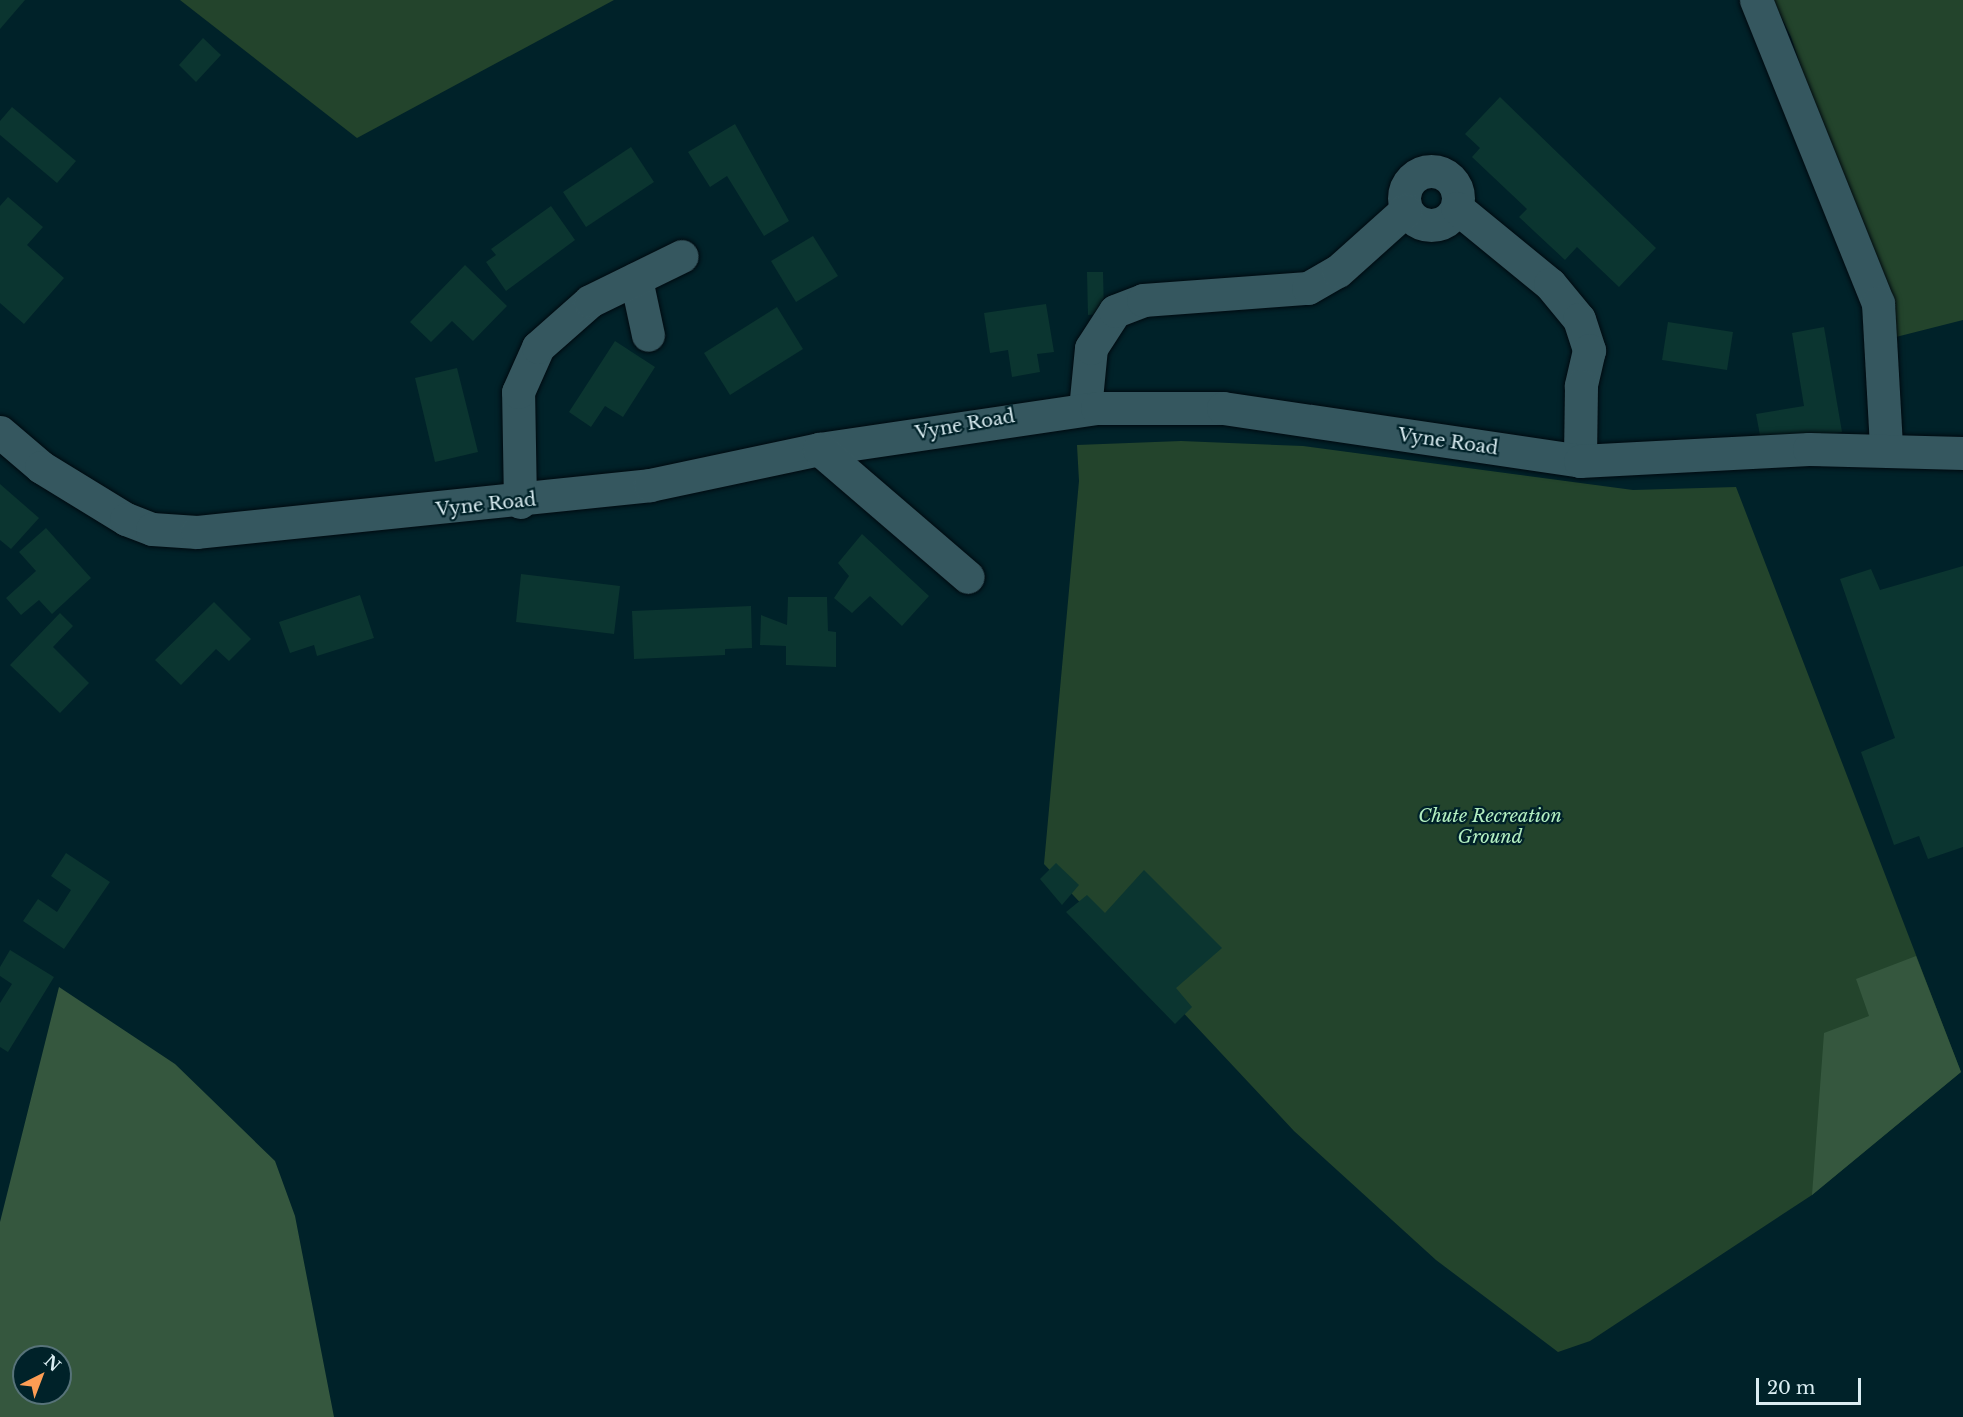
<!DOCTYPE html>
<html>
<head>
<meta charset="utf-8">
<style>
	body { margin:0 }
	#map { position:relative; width:1963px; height:1417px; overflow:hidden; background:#002229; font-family:"Libre Baskerville",serif }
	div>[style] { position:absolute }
	.green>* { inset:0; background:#23442c }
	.forest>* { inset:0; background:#35573e }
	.building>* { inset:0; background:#0b3530 }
	.roads { filter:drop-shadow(0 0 2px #000a10) drop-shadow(0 0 2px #000a10) }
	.minor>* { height:33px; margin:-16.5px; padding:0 16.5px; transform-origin:16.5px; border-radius:16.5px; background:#35575f }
	.minor>.ring { margin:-16.5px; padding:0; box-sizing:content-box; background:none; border:33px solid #35575f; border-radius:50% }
	span { translate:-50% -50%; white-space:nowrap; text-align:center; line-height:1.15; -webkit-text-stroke:4.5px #002229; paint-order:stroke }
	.street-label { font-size:18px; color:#daedf2 }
	.park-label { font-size:18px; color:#b3efc1; font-style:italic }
	.north { position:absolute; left:12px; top:1345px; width:60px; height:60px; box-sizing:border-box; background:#002229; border:2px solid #577379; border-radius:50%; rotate:42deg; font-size:16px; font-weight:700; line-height:24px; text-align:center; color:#daedf2 }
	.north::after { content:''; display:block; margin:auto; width:21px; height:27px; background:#fd9d54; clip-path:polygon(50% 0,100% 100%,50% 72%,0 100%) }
	.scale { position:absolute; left:1756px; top:1378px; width:105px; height:27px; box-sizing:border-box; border:3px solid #daedf2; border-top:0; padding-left:8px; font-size:18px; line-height:21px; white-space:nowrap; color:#daedf2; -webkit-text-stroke:4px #002229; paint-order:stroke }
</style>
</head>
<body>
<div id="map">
	<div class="green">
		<i style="clip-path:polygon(180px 0,614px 0,357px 138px)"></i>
		<i style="clip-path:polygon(1773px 0,1963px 0,1963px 320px,1892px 338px,1791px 37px)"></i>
		<i style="clip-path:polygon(1181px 441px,1303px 446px,1633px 490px,1736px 487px,1961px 1072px,1812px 1195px,1590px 1341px,1558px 1352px,1436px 1260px,1294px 1131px,1044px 864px,1079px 481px,1077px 445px)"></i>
	</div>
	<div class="forest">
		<i style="clip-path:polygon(1916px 956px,1961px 1072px,1812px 1195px,1824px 1033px,1869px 1016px,1856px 979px)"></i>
		<i style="clip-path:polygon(evenodd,59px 987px,175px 1064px,275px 1161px,295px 1216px,334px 1417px,0 1417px,0 1222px,59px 987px,24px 1357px,60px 1357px,60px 1393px,24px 1393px,24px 1357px)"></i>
	</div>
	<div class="building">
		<i style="clip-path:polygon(0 0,25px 0,0 29px)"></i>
		<i style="clip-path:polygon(203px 38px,221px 55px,196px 82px,179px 65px)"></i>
		<i style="clip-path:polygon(1500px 97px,1656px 248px,1619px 287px,1577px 247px,1565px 260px,1519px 217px,1527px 209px,1472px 157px,1480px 148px,1465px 134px)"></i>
		<i style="clip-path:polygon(12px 107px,76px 161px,57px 183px,0 135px,0 121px)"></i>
		<i style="clip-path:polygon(735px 124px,789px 221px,764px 236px,727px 176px,710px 187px,688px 152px)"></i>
		<i style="clip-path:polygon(631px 147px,654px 182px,586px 227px,563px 192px)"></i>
		<i style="clip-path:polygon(8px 197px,43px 227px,27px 245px,64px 278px,24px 324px,0 303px,0 206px)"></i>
		<i style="clip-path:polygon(551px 206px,575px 240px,506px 291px,486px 262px,496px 255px,491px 249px)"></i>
		<i style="clip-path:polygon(813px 236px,838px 276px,796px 302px,771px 261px)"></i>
		<i style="clip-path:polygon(465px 265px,507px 306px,473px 341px,452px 321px,431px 342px,410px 322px)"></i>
		<i style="clip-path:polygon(1087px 272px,1103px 272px,1104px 314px,1088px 315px)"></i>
		<i style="clip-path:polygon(1046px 304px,1054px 352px,1037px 354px,1040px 372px,1012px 377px,1008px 350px,990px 353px,984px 313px)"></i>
		<i style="clip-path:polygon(777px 307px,803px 349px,730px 395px,704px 353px)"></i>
		<i style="clip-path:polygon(1668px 322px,1733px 332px,1727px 370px,1662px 360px)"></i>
		<i style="clip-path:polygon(1824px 327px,1842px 432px,1762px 446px,1756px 414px,1804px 406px,1792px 333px)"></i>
		<i style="clip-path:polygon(615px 341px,655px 367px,623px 417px,605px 406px,591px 427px,569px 412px)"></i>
		<i style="clip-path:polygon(457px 368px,478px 452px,435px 462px,415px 378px)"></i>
		<i style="clip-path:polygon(0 484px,39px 518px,11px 549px,0 540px)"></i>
		<i style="clip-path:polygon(46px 528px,91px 578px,52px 614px,39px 600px,21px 615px,6px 598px,36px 571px,19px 552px)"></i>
		<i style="clip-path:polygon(862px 534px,929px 596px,902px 626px,870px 596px,852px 613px,834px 598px,849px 576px,838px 563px)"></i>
		<i style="clip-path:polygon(1963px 566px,1963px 847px,1928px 859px,1919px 836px,1894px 845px,1861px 752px,1895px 738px,1840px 579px,1871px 569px,1880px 590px)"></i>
		<i style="clip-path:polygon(521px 574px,620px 586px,614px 634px,516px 622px)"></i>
		<i style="clip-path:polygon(360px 595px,374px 638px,317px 656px,314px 645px,290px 653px,279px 622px)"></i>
		<i style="clip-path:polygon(788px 597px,827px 597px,828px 631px,836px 632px,836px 667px,786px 665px,786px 646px,760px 645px,761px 615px,787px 625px)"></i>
		<i style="clip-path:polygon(214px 602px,251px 639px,229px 661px,216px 649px,181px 685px,155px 660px)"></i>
		<i style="clip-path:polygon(751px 606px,752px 648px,725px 649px,725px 655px,634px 659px,632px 611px)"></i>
		<i style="clip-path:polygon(60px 613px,73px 626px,53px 647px,89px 683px,60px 713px,10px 665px)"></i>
		<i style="clip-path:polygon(66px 853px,110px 882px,64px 949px,23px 921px,38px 899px,57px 912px,71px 890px,51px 876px)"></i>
		<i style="clip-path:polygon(1056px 863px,1079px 885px,1062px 905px,1040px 879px)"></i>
		<i style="clip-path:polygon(1144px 870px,1222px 948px,1176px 988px,1192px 1007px,1175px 1024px,1066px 912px,1087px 895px,1105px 913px)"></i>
		<i style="clip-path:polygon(10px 950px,54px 977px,8px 1052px,0 1047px,0 1003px,12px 984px,0 976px,0 967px)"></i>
	</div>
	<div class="roads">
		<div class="minor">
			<i style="left:1756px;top:0;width:327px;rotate:68.1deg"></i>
			<i style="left:1878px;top:303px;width:145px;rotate:86.8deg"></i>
			<i class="ring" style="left:1404px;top:171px;width:21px;height:21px"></i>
			<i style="left:1457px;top:208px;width:120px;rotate:39.3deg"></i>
			<i style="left:1550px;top:284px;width:45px;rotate:50.4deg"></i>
			<i style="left:1579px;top:319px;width:33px;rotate:72deg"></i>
			<i style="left:1589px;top:350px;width:37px;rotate:103deg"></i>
			<i style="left:1581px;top:386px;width:75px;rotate:90.8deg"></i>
			<i style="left:636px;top:279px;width:57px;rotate:77.9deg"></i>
			<i style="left:1085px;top:409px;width:61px;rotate:-84.4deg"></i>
			<i style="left:1091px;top:348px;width:44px;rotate:-57deg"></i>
			<i style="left:1115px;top:311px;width:30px;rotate:-21deg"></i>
			<i style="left:1143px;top:300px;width:165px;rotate:-4.2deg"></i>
			<i style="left:1308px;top:288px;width:34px;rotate:-30deg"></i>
			<i style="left:1338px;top:271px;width:91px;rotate:-41.9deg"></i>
			<i style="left:0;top:432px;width:54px;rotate:40.5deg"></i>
			<i style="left:41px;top:467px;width:100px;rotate:31.5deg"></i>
			<i style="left:126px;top:519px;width:28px;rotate:21deg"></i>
			<i style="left:152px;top:529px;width:45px;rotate:3.8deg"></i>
			<i style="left:197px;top:532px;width:455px;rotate:-5.9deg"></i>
			<i style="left:650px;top:485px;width:173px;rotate:-12deg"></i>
			<i style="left:819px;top:449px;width:281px;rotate:-8.4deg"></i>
			<i style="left:1097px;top:408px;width:126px"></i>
			<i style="left:1223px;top:408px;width:361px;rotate:8.4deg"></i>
			<i style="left:1580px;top:461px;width:229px;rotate:-3deg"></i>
			<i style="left:1809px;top:449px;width:154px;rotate:1.5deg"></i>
			<i style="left:819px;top:449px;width:196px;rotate:40.7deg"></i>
			<i style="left:520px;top:502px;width:110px;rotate:-91deg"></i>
			<i style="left:518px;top:392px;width:49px;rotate:-66deg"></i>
			<i style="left:538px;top:347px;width:69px;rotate:-41.5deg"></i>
			<i style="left:590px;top:301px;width:102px;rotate:-26.1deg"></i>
		</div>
	</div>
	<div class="street-label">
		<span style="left:965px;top:425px;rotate:-10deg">Vyne Road</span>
		<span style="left:1448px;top:442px;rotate:8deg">Vyne Road</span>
		<span style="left:486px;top:505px;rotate:-6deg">Vyne Road</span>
	</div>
	<div class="park-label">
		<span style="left:1490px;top:827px">Chute Recreation<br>Ground</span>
	</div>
	<div class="north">N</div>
	<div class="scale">20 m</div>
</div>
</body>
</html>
